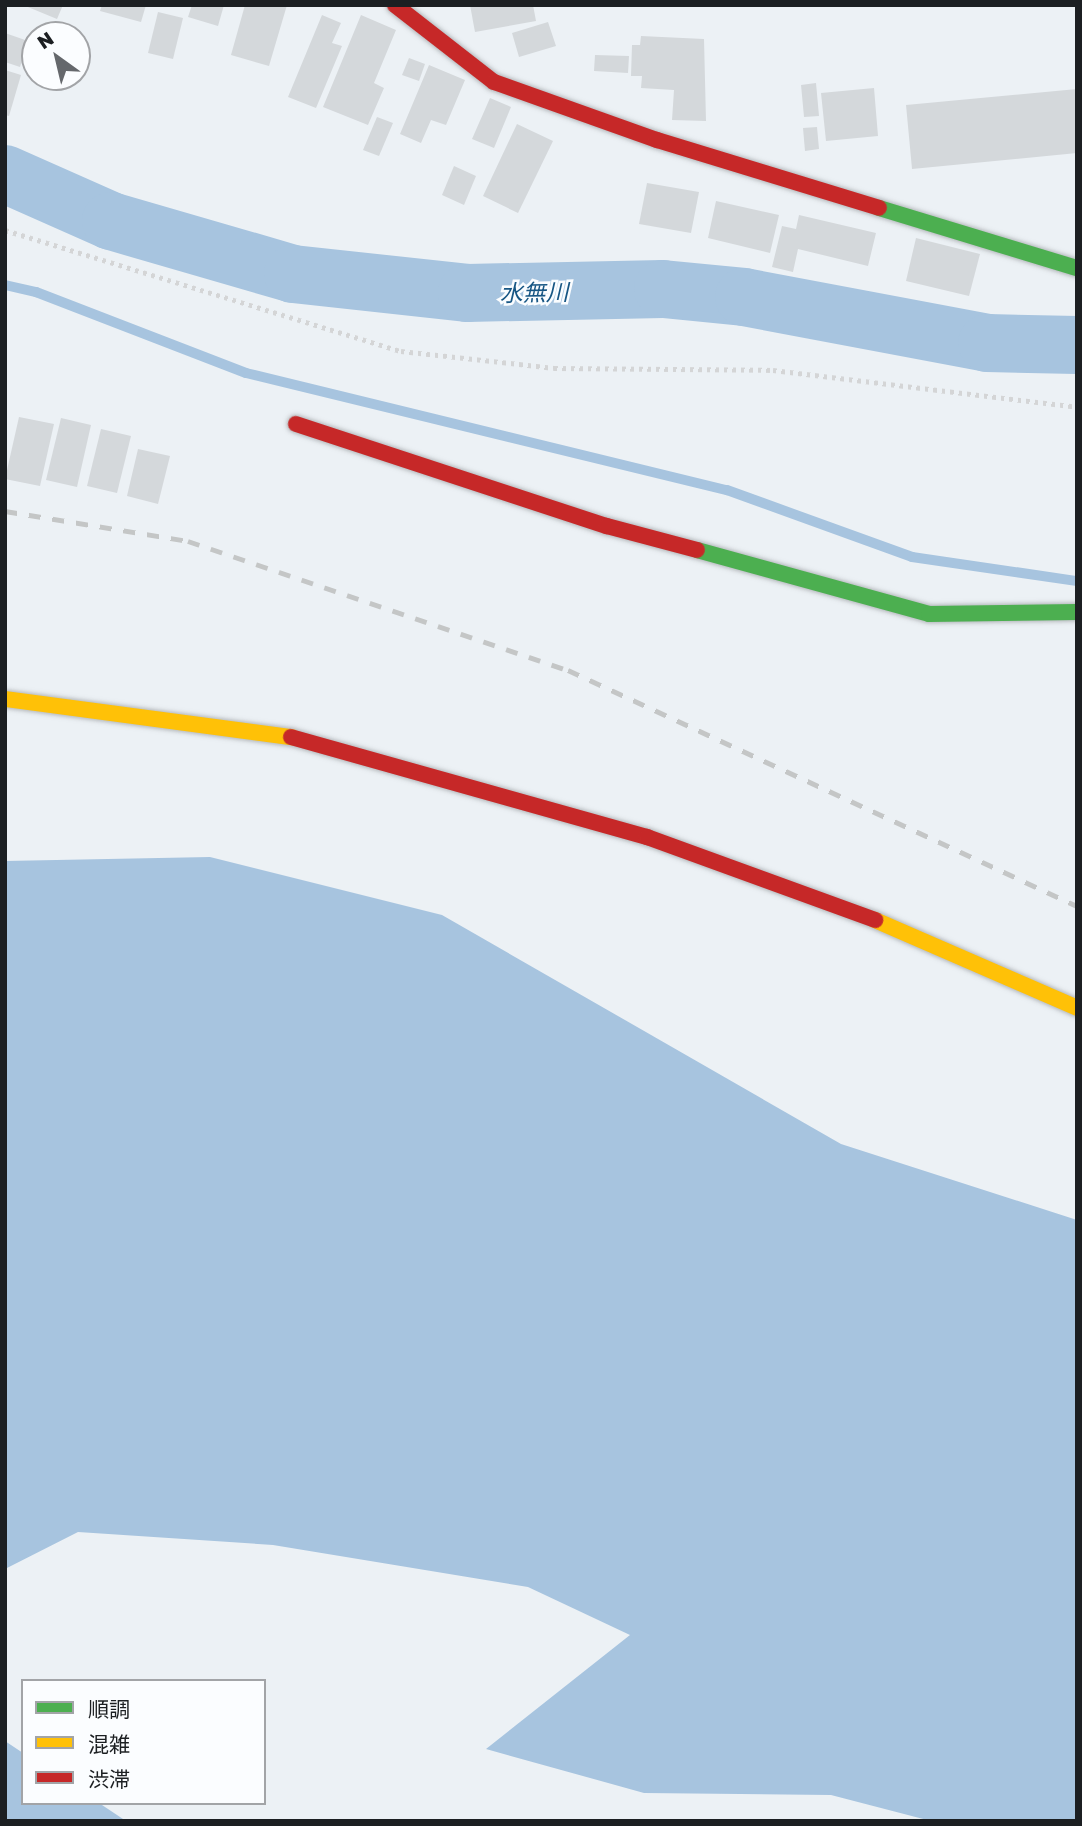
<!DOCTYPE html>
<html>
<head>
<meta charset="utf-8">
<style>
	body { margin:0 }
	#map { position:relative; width:1082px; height:1826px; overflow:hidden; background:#ecf1f5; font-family:"Golos Text","Noto Sans JP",sans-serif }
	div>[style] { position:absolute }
	.water>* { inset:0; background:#a7c4df }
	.stream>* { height:10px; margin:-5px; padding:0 5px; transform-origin:5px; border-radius:5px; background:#a7c4df }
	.river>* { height:58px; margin:-29px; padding:0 29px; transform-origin:29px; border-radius:29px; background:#a7c4df }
	.building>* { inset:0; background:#d4d8db }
	.path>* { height:4.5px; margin-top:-2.25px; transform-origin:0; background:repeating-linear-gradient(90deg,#d4d5d6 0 3.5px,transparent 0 8.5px) }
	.roads { filter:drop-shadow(0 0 2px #b6babd) drop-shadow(0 0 2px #b6babd) }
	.fast>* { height:16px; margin:-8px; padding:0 8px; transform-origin:8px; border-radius:8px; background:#4caf50 }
	.slow>* { height:16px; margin:-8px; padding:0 8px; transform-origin:8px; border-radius:8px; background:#ffc107 }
	.jam>* { height:16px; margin:-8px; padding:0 8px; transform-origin:8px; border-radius:8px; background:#c62828 }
	.rail>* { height:5px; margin-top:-2.5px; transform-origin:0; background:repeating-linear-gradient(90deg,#c4c6c6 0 12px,transparent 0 24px) }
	span { translate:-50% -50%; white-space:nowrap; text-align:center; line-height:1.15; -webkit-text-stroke:5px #fbfdff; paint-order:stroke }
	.water-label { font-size:23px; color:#175684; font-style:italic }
	.frame { position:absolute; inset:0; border:7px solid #1c1f22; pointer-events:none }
	.legend { position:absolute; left:21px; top:1679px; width:245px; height:126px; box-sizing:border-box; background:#fbfdff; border:2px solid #a2a4a7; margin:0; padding:9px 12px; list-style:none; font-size:21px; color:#1c1f22 }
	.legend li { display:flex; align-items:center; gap:14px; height:35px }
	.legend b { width:35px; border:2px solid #a2a4a7 }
	.north { position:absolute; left:21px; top:21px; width:70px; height:70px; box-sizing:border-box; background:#fbfdff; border:2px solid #a2a4a7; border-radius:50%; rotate:326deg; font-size:19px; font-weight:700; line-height:28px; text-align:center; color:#1c1f22 }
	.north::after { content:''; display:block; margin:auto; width:24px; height:32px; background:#65686c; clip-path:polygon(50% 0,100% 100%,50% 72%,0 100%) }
</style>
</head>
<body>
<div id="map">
	<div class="water">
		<i style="clip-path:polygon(210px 857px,442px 915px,841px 1144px,1077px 1220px,1077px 1821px,931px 1821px,831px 1795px,644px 1793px,486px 1749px,630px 1635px,528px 1587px,273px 1545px,78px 1532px,5px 1569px,5px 861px)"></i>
		<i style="clip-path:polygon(5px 1741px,23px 1753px,23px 1803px,99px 1803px,126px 1821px,5px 1821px)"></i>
	</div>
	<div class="stream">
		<i style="left:5px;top:285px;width:32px;rotate:13deg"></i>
		<i style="left:36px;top:292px;width:225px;rotate:21.1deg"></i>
		<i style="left:246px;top:373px;width:495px;rotate:13.7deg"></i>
		<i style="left:727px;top:490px;width:197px;rotate:19.9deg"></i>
		<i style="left:912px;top:557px;width:167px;rotate:8.3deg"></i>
	</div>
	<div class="river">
		<i style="left:5px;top:174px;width:116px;rotate:23.9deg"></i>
		<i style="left:111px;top:221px;width:190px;rotate:16.2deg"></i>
		<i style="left:293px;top:274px;width:175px;rotate:6.2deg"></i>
		<i style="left:467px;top:293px;width:196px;rotate:-1.2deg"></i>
		<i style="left:663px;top:289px;width:81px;rotate:5.6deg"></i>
		<i style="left:744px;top:297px;width:247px;rotate:10.7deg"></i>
		<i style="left:987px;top:343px;width:90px;rotate:1.3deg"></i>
	</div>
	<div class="building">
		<i style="clip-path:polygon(23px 5px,63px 5px,57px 19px)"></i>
		<i style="clip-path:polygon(102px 5px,146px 5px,141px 22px,100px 11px)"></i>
		<i style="clip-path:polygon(192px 5px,224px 5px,218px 26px,188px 17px)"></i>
		<i style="clip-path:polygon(245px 5px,287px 5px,269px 66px,231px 55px)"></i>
		<i style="clip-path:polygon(470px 5px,533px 5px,536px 21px,475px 32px)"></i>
		<i style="clip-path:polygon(158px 12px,183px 18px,173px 59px,148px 53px)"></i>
		<i style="clip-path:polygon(322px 15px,341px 23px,332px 43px,342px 46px,316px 108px,288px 97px)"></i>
		<i style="clip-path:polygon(361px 15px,396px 30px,374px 83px,384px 88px,368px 125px,323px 107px)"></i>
		<i style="clip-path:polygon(548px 22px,556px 46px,519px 57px,512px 33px)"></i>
		<i style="clip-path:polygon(5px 33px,28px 41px,20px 67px,5px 62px)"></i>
		<i style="clip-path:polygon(641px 36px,704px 39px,706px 121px,672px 120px,674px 90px,641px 88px,642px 76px,631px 76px,632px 45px,640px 45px)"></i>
		<i style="clip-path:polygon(595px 55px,629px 56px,628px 73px,594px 71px)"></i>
		<i style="clip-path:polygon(409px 58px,425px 64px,419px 81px,402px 75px)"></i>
		<i style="clip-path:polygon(429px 65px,465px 80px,446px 125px,431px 120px,421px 143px,400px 134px)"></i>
		<i style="clip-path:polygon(5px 70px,21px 75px,9px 116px,5px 115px)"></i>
		<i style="clip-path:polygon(816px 83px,819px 116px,804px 117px,801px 85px)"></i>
		<i style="clip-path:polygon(874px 88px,878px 136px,826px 141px,821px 93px)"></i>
		<i style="clip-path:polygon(1077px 89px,1077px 153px,912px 169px,906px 105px)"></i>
		<i style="clip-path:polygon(490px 98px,511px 107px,494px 148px,472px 139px)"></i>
		<i style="clip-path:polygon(377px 117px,393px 123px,379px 156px,363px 150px)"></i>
		<i style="clip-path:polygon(517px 124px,553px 141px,518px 213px,483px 196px)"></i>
		<i style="clip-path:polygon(817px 127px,819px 149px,805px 151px,803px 128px)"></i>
		<i style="clip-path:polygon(454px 166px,476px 176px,464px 205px,442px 195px)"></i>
		<i style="clip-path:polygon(647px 183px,699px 192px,691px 233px,639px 224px)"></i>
		<i style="clip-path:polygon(716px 201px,779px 215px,770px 253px,708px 238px)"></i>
		<i style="clip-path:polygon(799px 215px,876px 233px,868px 266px,798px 249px,793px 272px,772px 267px,782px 226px,796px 229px)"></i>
		<i style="clip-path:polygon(916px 238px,980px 254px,969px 296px,906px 281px)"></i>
		<i style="clip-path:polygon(19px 417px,54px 424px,40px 486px,5px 479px)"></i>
		<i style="clip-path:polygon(61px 418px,91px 425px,77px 487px,46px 480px)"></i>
		<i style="clip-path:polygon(101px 429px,131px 436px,117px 493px,87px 486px)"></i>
		<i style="clip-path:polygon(138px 449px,170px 456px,158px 504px,127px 496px)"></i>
	</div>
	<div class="path">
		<i style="left:5px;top:230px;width:414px;rotate:17deg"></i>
		<i style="left:401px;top:351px;width:154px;rotate:6.3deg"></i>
		<i style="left:554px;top:368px;width:219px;rotate:0.5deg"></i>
		<i style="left:773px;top:370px;width:306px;rotate:6.9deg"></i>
	</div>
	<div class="roads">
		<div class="fast">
			<i style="left:879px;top:208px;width:207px;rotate:16.9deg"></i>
			<i style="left:697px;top:550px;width:241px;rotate:15.4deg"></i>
			<i style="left:929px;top:614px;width:148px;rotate:-0.8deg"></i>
		</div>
		<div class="slow">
			<i style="left:5px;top:699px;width:289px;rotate:7.6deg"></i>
			<i style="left:875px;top:920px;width:220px;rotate:23.5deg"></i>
		</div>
		<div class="jam">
			<i style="left:395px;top:5px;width:125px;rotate:37.9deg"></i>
			<i style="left:494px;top:82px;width:173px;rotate:19.6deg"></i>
			<i style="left:657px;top:140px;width:232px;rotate:17deg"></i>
			<i style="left:296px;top:424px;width:327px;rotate:18.2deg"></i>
			<i style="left:607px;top:526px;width:93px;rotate:14.9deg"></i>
			<i style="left:291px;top:737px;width:370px;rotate:15.7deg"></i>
			<i style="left:647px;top:837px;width:243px;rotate:20deg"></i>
		</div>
	</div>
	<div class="rail">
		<i style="left:5px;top:511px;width:185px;rotate:9.3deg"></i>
		<i style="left:188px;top:541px;width:401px;rotate:18.8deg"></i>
		<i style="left:568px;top:670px;width:561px;rotate:24.87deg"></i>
	</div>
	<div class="water-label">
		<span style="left:534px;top:292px;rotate:-1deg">水無川</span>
	</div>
	<div class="frame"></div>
	<ul class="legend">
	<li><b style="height:9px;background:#4caf50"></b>順調</li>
	<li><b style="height:9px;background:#ffc107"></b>混雑</li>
	<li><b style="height:9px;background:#c62828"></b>渋滞</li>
	</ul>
	<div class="north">N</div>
</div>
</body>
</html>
